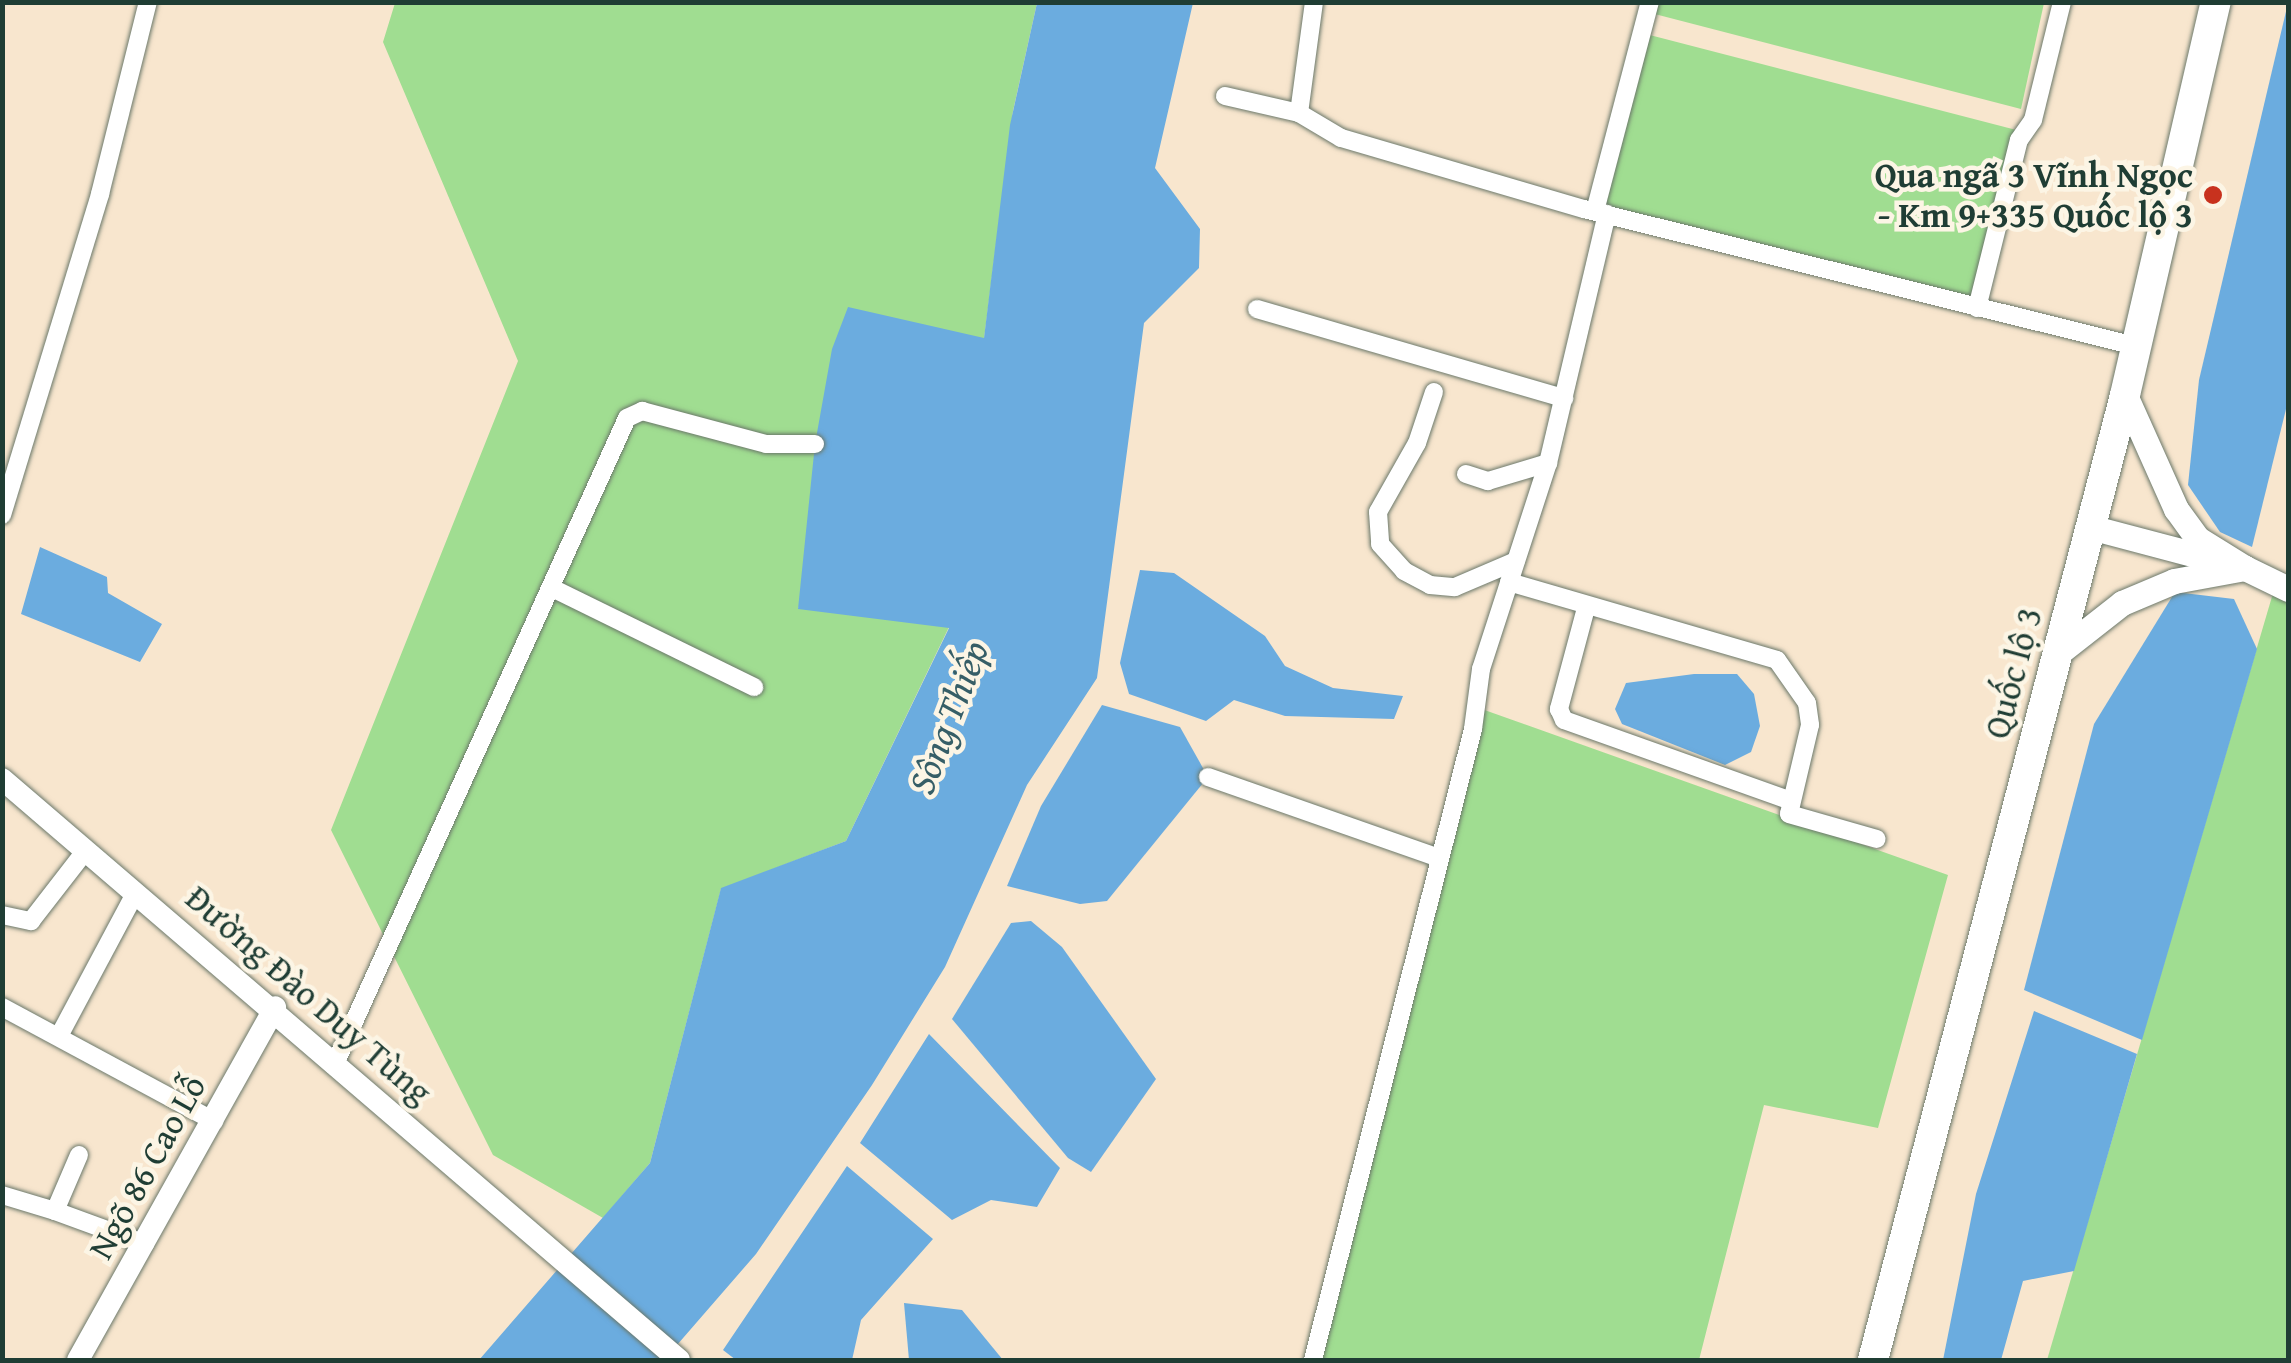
<!DOCTYPE html>
<html>
<head>
<meta charset="utf-8">
<style>
	body { margin:0 }
	#map { position:relative; width:2291px; height:1363px; overflow:hidden; background:#f8e6ce; font-family:"Gentium Book Plus",serif }
	div>[style] { position:absolute }
	.green>* { inset:0; background:#a0dd91 }
	.water>* { inset:0; background:#6bacdf }
	.roads { filter:drop-shadow(0 0 2px #6b786a) drop-shadow(0 0 2px #6b786a) }
	.minor>* { height:18px; margin:-9px; padding:0 9px; transform-origin:9px; border-radius:9px; background:#fff }
	.tertiary>* { height:22px; margin:-11px; padding:0 11px; transform-origin:11px; border-radius:11px; background:#fff }
	.secondary>* { height:25px; margin:-12.5px; padding:0 12.5px; transform-origin:12.5px; border-radius:12.5px; background:#fff }
	.trunk>* { height:30px; margin:-15px; padding:0 15px; transform-origin:15px; border-radius:15px; background:#fff }
	.dots>* { width:28px; height:28px; translate:-50% -50%; box-sizing:border-box; border:5px solid #fcf5e5; border-radius:50% }
	span { translate:-50% -50%; white-space:nowrap; text-align:center; line-height:1.15; -webkit-text-stroke:9px #fcf5e5; paint-order:stroke }
	.poi-label { font-size:35px; color:#1f3d34; font-weight:700 }
	.right { translate:-100% -50%; text-align:right }
	.street-label { font-size:35px; color:#1f3d34 }
	.water-label { font-size:38px; color:#365e67; font-style:italic }
	.frame { position:absolute; inset:0; border:5px solid #1f3d34; pointer-events:none }
</style>
</head>
<body>
<div id="map">
	<div class="green">
		<i style="clip-path:polygon(1650px 2px,2044px 3px,2021px 109px,1647px 12px)"></i>
		<i style="clip-path:polygon(395px 3px,1037px 3px,1013px 111px,984px 339px,798px 608px,949px 627px,846px 841px,721px 889px,650px 1163px,603px 1218px,493px 1155px,331px 830px,518px 361px,383px 42px)"></i>
		<i style="clip-path:polygon(1642px 33px,2024px 132px,1977px 308px,1595px 211px)"></i>
		<i style="clip-path:polygon(2276px 583px,2288px 589px,2288px 1360px,2047px 1360px)"></i>
		<i style="clip-path:polygon(1476px 707px,1948px 875px,1878px 1128px,1764px 1105px,1699px 1360px,1313px 1360px)"></i>
	</div>
	<div class="water">
		<i style="clip-path:polygon(1037px 3px,1193px 3px,1155px 168px,1200px 229px,1199px 268px,1144px 323px,1097px 678px,1027px 785px,945px 967px,872px 1085px,756px 1254px,664px 1360px,479px 1360px,650px 1163px,721px 888px,846px 841px,949px 628px,798px 609px,815px 444px,832px 349px,848px 307px,984px 338px,1010px 125px)"></i>
		<i style="clip-path:polygon(2288px 3px,2288px 401px,2252px 547px,2220px 532px,2188px 485px,2199px 380px)"></i>
		<i style="clip-path:polygon(40px 547px,107px 577px,108px 593px,162px 624px,140px 662px,21px 614px)"></i>
		<i style="clip-path:polygon(1140px 570px,1174px 573px,1265px 636px,1285px 666px,1333px 688px,1403px 696px,1394px 719px,1285px 716px,1234px 700px,1206px 721px,1129px 694px,1120px 663px)"></i>
		<i style="clip-path:polygon(2175px 592px,2234px 599px,2257px 649px,2142px 1040px,2024px 990px,2094px 724px)"></i>
		<i style="clip-path:polygon(1694px 674px,1737px 674px,1754px 694px,1760px 726px,1751px 752px,1725px 765px,1622px 724px,1615px 709px,1626px 683px)"></i>
		<i style="clip-path:polygon(1102px 705px,1180px 727px,1208px 777px,1107px 901px,1080px 904px,1007px 886px,1041px 806px)"></i>
		<i style="clip-path:polygon(1031px 921px,1062px 947px,1156px 1079px,1091px 1172px,1068px 1158px,952px 1019px,1011px 923px)"></i>
		<i style="clip-path:polygon(2034px 1011px,2137px 1054px,2074px 1271px,2023px 1281px,2001px 1360px,1943px 1360px,1976px 1194px)"></i>
		<i style="clip-path:polygon(929px 1034px,1060px 1168px,1037px 1207px,991px 1200px,952px 1220px,860px 1143px)"></i>
		<i style="clip-path:polygon(847px 1166px,933px 1239px,861px 1320px,852px 1360px,736px 1360px,723px 1350px)"></i>
		<i style="clip-path:polygon(904px 1303px,962px 1310px,1003px 1360px,909px 1360px)"></i>
	</div>
	<div class="roads">
		<div class="minor">
			<i style="left:1225px;top:96px;width:76px;rotate:12.9deg"></i>
			<i style="left:1299px;top:113px;width:49px;rotate:30.8deg"></i>
			<i style="left:1341px;top:138px;width:253px;rotate:16.3deg"></i>
			<i style="left:1584px;top:209px;width:568px;rotate:13.96deg"></i>
			<i style="left:1299px;top:113px;width:112px;rotate:-82.3deg"></i>
			<i style="left:1595px;top:211px;width:216px;rotate:-75.3deg"></i>
			<i style="left:1977px;top:308px;width:173px;rotate:-76deg"></i>
			<i style="left:2019px;top:140px;width:24px;rotate:-55deg"></i>
			<i style="left:2033px;top:120px;width:122px;rotate:-76.2deg"></i>
			<i style="left:1257px;top:309px;width:320px;rotate:16.2deg"></i>
			<i style="left:1434px;top:392px;width:54px;rotate:108.4deg"></i>
			<i style="left:1417px;top:443px;width:79px;rotate:119.5deg"></i>
			<i style="left:1378px;top:512px;width:32px;rotate:86deg"></i>
			<i style="left:1380px;top:544px;width:36px;rotate:48deg"></i>
			<i style="left:1404px;top:571px;width:30px;rotate:28deg"></i>
			<i style="left:1430px;top:585px;width:25px;rotate:5deg"></i>
			<i style="left:1455px;top:587px;width:66px;rotate:-23.1deg"></i>
			<i style="left:1466px;top:474px;width:23px;rotate:18deg"></i>
			<i style="left:1488px;top:481px;width:63px;rotate:-16.7deg"></i>
			<i style="left:1548px;top:463px;width:256px;rotate:-76.7deg"></i>
			<i style="left:2px;top:515px;width:336px;rotate:-73deg"></i>
			<i style="left:100px;top:194px;width:198px;rotate:-76deg"></i>
			<i style="left:1509px;top:582px;width:279px;rotate:16.2deg"></i>
			<i style="left:1777px;top:660px;width:52px;rotate:55.1deg"></i>
			<i style="left:1807px;top:703px;width:22px;rotate:82deg"></i>
			<i style="left:1810px;top:725px;width:91px;rotate:103.3deg"></i>
			<i style="left:1789px;top:814px;width:91px;rotate:15.9deg"></i>
			<i style="left:554px;top:589px;width:223px;rotate:26.1deg"></i>
			<i style="left:1586px;top:608px;width:105px;rotate:105deg"></i>
			<i style="left:1559px;top:709px;width:12px;rotate:66deg"></i>
			<i style="left:1564px;top:720px;width:239px;rotate:19.6deg"></i>
			<i style="left:1208px;top:777px;width:245px;rotate:19.3deg"></i>
			<i style="left:2px;top:915px;width:30px;rotate:12deg"></i>
			<i style="left:31px;top:921px;width:90px;rotate:-52.2deg"></i>
			<i style="left:2px;top:1007px;width:241px;rotate:28.3deg"></i>
			<i style="left:59px;top:1036px;width:163px;rotate:-61.9deg"></i>
			<i style="left:334px;top:1066px;width:711px;rotate:-65.67deg"></i>
			<i style="left:627px;top:418px;width:17px;rotate:-25deg"></i>
			<i style="left:642px;top:411px;width:128px;rotate:14.9deg"></i>
			<i style="left:766px;top:444px;width:49px"></i>
			<i style="left:79px;top:1155px;width:61px;rotate:113.2deg"></i>
			<i style="left:55px;top:1211px;width:96px;rotate:20.1deg"></i>
			<i style="left:2px;top:1195px;width:55px;rotate:16.8deg"></i>
			<i style="left:1313px;top:1360px;width:651px;rotate:-75.77deg"></i>
			<i style="left:1473px;top:729px;width:61px;rotate:-82.4deg"></i>
			<i style="left:1481px;top:669px;width:217px;rotate:-72deg"></i>
		</div>
		<div class="tertiary">
			<i style="left:2px;top:779px;width:892px;rotate:40.64deg"></i>
			<i style="left:78px;top:1360px;width:404px;rotate:-60.8deg"></i>
		</div>
		<div class="secondary">
			<i style="left:2125px;top:395px;width:125px;rotate:65.9deg"></i>
			<i style="left:2176px;top:509px;width:37px;rotate:54deg"></i>
			<i style="left:2198px;top:539px;width:55px;rotate:31.7deg"></i>
			<i style="left:2090px;top:527px;width:160px;rotate:14.8deg"></i>
			<i style="left:2245px;top:568px;width:48px;rotate:26deg"></i>
			<i style="left:2057px;top:654px;width:83px;rotate:-38.1deg"></i>
			<i style="left:2122px;top:603px;width:56px;rotate:-22.9deg"></i>
			<i style="left:2174px;top:581px;width:72px;rotate:-10.4deg"></i>
		</div>
		<div class="trunk">
			<i style="left:1873px;top:1360px;width:997px;rotate:-75.36deg"></i>
			<i style="left:2125px;top:395px;width:403px;rotate:-77deg"></i>
		</div>
	</div>
	<div class="dots">
		<i style="left:2213px;top:195px;background:#c8321e"></i>
	</div>
	<div class="poi-label">
		<span class="right" style="left:2193px;top:195px">Qua ngã 3 Vĩnh Ngọc<br>- Km 9+335 Quốc lộ 3</span>
	</div>
	<div class="street-label">
		<span style="left:2013px;top:673px;rotate:-75deg">Quốc lộ 3</span>
		<span style="left:309px;top:995px;rotate:41deg">Đường Đào Duy Tùng</span>
		<span style="left:147px;top:1167px;rotate:-61deg">Ngõ 86 Cao Lỗ</span>
	</div>
	<div class="water-label">
		<span style="left:948px;top:717px;rotate:-69deg">Sông Thiếp</span>
	</div>
	<div class="frame"></div>
</div>
</body>
</html>
